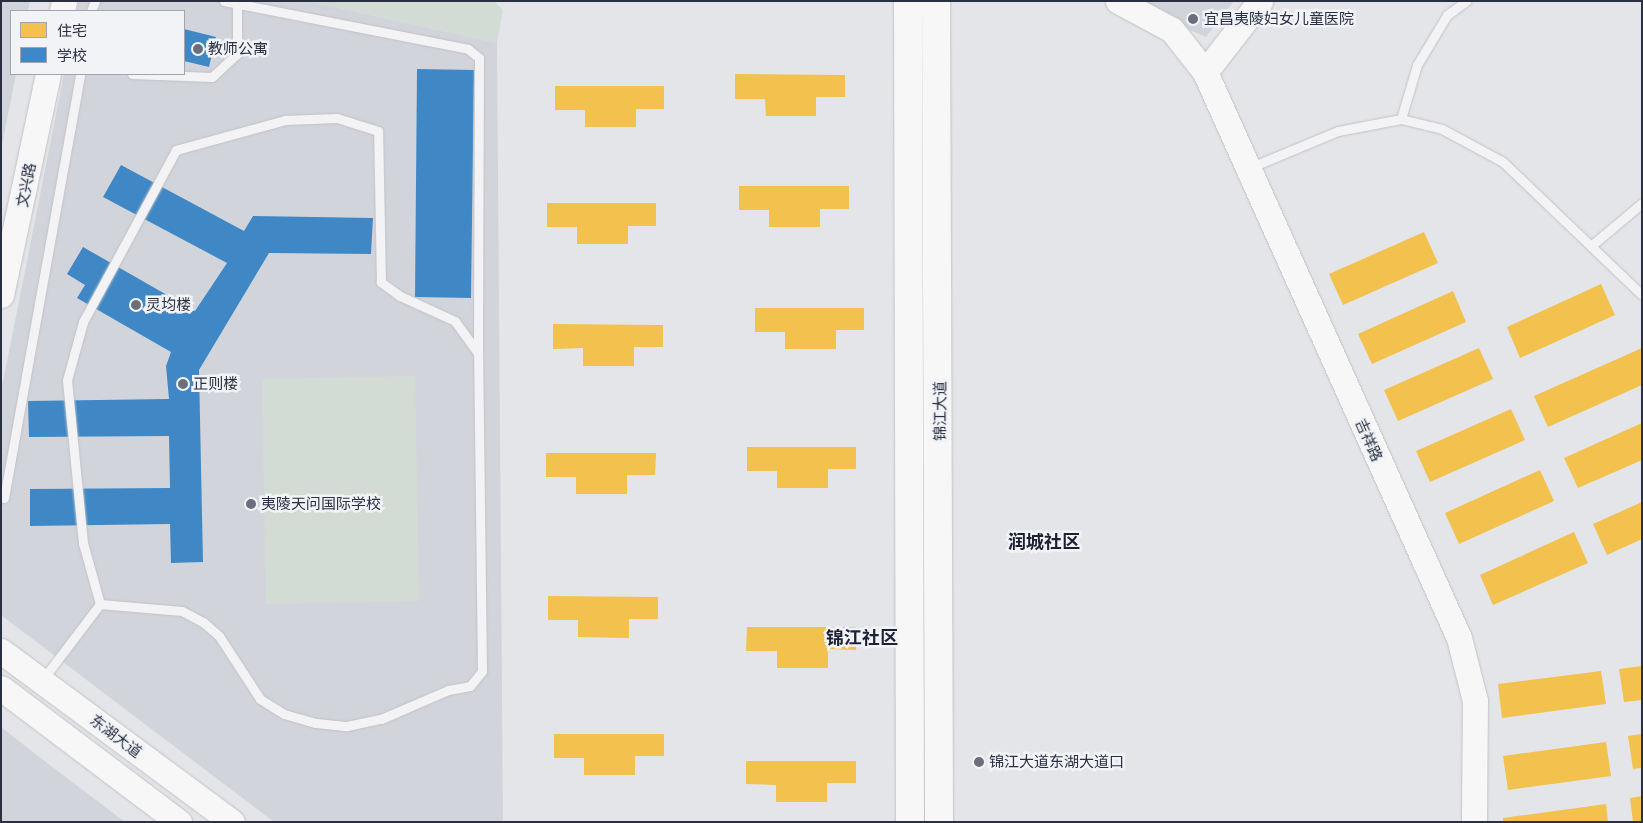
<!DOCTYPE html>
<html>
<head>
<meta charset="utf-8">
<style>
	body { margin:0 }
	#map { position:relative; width:1643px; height:823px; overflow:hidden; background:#e4e5e8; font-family:Arial,"Noto Sans SC",sans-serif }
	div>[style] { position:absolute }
	.built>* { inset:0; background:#d2d4db }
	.green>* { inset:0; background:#d3dcd4 }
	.homes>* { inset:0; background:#f2c14e }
	.schools>* { inset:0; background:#3f88c5 }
	.roads { filter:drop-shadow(0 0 1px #c2c3c6) drop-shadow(0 0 1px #c2c3c6) }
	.lane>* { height:9px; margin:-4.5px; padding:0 4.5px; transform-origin:4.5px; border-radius:4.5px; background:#f3f3f5 }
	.secondary>* { height:25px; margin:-12.5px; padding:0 12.5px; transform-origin:12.5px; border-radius:12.5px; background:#f7f7f7 }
	.primary>* { height:28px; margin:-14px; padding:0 14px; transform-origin:14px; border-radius:14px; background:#f7f7f7 }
	.dots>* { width:14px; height:14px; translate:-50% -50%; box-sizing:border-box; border:2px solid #f2f3f7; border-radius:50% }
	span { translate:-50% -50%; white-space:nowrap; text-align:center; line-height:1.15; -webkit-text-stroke:5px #f2f3f7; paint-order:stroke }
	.poi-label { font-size:15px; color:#2a3042 }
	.left { translate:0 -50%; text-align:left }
	.street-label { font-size:15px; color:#2a3042 }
	.quarter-label { font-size:18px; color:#1d2133; font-weight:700 }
	.frame { position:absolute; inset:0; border:2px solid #2a3042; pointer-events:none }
	.legend { position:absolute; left:10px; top:10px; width:175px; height:65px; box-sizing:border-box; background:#f2f3f7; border:1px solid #a2a5af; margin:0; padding:6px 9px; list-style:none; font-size:15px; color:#2a3042 }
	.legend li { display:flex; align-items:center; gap:10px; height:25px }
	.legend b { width:25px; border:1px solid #a2a5af }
</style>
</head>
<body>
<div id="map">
	<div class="built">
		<i style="clip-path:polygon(1px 1px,30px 1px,28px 11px,11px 11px,11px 74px,16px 74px,1px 150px)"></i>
		<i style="clip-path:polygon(79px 1px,308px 1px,497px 43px,503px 822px,274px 822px,1px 615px,1px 392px,64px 74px,184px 74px,184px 11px,77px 11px)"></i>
		<i style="clip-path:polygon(1125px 1px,1234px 1px,1206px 37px)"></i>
		<i style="clip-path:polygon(1px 727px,38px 756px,125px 822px,1px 822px)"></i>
	</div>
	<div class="green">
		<i style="clip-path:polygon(308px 1px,494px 1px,503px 10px,497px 43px)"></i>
		<i style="clip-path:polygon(415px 376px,419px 601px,266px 604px,262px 379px)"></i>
	</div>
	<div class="homes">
		<i style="clip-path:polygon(735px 74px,845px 75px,845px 97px,816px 97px,816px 116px,766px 116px,765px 99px,735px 99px)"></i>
		<i style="clip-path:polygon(555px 86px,664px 86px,664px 109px,636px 109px,636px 127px,585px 127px,585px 110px,555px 110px)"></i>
		<i style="clip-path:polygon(739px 186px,849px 186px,849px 209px,820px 209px,820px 227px,769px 227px,769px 210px,739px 210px)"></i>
		<i style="clip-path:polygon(547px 203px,656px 203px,656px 226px,628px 226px,628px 244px,577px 244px,577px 227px,547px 227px)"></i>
		<i style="clip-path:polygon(1424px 232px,1438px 263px,1343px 305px,1329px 274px)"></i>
		<i style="clip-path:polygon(1601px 284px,1615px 315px,1520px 358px,1507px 327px)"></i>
		<i style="clip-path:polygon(1453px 291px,1466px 322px,1372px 364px,1358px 334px)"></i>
		<i style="clip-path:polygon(755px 308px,864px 308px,864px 330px,836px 330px,836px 349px,785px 349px,785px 332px,755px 332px)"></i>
		<i style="clip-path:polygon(553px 324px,663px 325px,663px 347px,634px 347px,634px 366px,583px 366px,583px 348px,553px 349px)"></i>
		<i style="clip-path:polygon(1479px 348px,1493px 379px,1398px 421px,1384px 390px)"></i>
		<i style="clip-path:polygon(1642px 348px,1642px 385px,1548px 427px,1534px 396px)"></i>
		<i style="clip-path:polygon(1511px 409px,1525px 440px,1430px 482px,1416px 451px)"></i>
		<i style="clip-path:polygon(1642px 423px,1642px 460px,1578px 488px,1564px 458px)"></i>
		<i style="clip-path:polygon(747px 447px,856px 447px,856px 469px,828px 469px,828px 488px,777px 488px,777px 471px,747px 471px)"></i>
		<i style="clip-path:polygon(546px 453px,656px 453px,655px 475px,627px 475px,627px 494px,576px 494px,576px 477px,546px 477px)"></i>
		<i style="clip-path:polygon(1540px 470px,1554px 501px,1459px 544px,1445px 513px)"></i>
		<i style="clip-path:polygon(1642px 502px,1642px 539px,1607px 555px,1593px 524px)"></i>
		<i style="clip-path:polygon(1574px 532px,1588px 563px,1493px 605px,1480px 575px)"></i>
		<i style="clip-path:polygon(548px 596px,658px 597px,658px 619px,629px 619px,629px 638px,578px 637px,578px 620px,548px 620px)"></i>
		<i style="clip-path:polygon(747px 627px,856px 627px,856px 650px,828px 649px,828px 668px,777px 668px,777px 651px,746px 651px)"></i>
		<i style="clip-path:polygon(1642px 666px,1642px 700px,1624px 702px,1619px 669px)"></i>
		<i style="clip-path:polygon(1601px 671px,1606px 704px,1502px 718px,1498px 684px)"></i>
		<i style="clip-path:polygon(554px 734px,664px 734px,664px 756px,635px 756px,635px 775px,584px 775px,584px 758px,554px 758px)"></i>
		<i style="clip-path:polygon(1642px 734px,1642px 768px,1633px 769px,1628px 736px)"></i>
		<i style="clip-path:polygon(1606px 742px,1611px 776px,1508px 790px,1503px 756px)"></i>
		<i style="clip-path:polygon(746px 761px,856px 761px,856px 783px,827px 783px,827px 802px,776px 802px,776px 785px,746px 784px)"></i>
		<i style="clip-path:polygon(1642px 796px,1642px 822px,1633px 822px,1630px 798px)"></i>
		<i style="clip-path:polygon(1606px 804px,1608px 822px,1503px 822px,1503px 818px)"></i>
	</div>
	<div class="schools">
		<i style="clip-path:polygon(184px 29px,216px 37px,209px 67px,184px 61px)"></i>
		<i style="clip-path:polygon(417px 69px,474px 70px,471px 298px,415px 297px)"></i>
		<i style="clip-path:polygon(121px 165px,244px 231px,253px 216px,373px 218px,371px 254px,269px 253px,199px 370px,203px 562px,171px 563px,170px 524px,30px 526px,30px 489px,170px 488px,169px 436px,29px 437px,28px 401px,169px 399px,166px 366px,171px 352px,77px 298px,85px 285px,67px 274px,83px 247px,195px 311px,227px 263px,103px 197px)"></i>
	</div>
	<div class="roads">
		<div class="lane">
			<i style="left:224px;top:1px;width:249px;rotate:11.1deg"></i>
			<i style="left:468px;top:49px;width:14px;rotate:39deg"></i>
			<i style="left:479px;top:58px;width:292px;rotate:90.2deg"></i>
			<i style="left:91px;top:11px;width:11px;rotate:-68deg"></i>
			<i style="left:132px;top:74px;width:80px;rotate:2.1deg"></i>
			<i style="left:212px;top:77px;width:34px;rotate:-43deg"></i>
			<i style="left:237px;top:54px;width:50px;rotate:-90deg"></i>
			<i style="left:1401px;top:119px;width:56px;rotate:-73.5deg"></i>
			<i style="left:1417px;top:65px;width:58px;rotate:-59deg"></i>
			<i style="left:1447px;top:15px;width:24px;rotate:-36deg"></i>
			<i style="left:1249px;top:168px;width:96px;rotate:-22.6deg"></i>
			<i style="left:1338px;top:131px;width:64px;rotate:-10.8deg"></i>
			<i style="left:1401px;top:119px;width:42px;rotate:13.7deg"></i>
			<i style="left:1442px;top:129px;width:69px;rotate:28.4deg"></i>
			<i style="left:1503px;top:162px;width:192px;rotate:43.7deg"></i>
			<i style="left:1592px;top:245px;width:65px;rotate:-40deg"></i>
			<i style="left:4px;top:498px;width:431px;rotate:-79.8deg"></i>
			<i style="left:43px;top:679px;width:94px;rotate:-52.8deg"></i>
			<i style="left:100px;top:604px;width:82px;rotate:4.9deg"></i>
			<i style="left:182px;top:611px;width:24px;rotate:28deg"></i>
			<i style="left:203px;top:622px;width:21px;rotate:41deg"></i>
			<i style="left:219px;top:636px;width:75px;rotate:56.9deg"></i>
			<i style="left:260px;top:699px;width:28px;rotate:32deg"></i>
			<i style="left:284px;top:714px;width:33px;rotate:16deg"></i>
			<i style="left:316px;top:723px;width:31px;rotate:6deg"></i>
			<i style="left:347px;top:726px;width:35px;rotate:-12deg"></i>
			<i style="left:381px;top:719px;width:73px;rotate:-23.4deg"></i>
			<i style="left:448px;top:690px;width:22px;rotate:-10deg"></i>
			<i style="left:470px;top:686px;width:19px;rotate:-51deg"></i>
			<i style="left:482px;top:671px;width:318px;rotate:-90.7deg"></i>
			<i style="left:478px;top:353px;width:39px;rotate:-126deg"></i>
			<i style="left:455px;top:321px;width:60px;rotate:-155.6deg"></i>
			<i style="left:400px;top:296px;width:24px;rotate:-144deg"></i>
			<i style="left:381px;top:282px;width:151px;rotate:-91.1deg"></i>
			<i style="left:378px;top:131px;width:43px;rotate:-162.4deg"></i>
			<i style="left:337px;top:118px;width:52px;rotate:177.8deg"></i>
			<i style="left:285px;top:120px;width:113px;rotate:164.6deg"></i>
			<i style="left:176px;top:150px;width:196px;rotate:118.4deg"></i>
			<i style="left:83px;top:322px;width:60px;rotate:105.4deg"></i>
			<i style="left:67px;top:380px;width:164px;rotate:84.4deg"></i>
			<i style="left:83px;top:543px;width:63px;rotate:74.4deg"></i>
		</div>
		<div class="secondary">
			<i style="left:1118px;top:1px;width:61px;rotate:28.2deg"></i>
			<i style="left:1172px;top:30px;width:53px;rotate:51.8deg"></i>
			<i style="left:1205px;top:72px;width:620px;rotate:65.83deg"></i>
			<i style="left:1459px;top:638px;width:65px;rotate:75.7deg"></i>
			<i style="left:1475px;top:701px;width:121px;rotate:90.5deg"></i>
			<i style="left:62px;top:11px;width:10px;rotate:-79deg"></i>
			<i style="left:1205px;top:72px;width:90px;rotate:-52.2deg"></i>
			<i style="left:1px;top:295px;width:226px;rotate:-78deg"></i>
			<i style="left:1px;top:651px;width:287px;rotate:36.5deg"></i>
			<i style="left:1px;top:688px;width:223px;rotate:37deg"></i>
		</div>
		<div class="primary">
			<i style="left:908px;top:1px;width:821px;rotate:89.86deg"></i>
			<i style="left:936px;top:1px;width:821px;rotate:89.79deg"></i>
		</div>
	</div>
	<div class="dots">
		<i style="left:1193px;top:19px;background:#6b6f7c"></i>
		<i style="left:198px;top:49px;background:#6b6f7c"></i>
		<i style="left:136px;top:305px;background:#6b6f7c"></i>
		<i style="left:183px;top:384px;background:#6b6f7c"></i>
		<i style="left:251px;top:504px;background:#6b6f7c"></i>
		<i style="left:979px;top:762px;background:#6b6f7c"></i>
	</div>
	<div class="poi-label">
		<span class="left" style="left:1204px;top:19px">宜昌夷陵妇女儿童医院</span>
		<span class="left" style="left:208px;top:49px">教师公寓</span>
		<span class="left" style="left:146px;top:305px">灵均楼</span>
		<span class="left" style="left:193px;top:384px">正则楼</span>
		<span class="left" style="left:261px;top:504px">夷陵天问国际学校</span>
		<span class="left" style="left:989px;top:762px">锦江大道东湖大道口</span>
	</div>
	<div class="street-label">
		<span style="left:26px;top:185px;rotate:-79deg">文兴路</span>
		<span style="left:940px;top:411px;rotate:-90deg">锦江大道</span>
		<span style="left:1369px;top:440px;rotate:66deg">吉祥路</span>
		<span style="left:116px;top:736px;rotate:37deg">东湖大道</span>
	</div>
	<div class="quarter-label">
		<span style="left:1044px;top:542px">润城社区</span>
		<span style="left:862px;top:638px">锦江社区</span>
	</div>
	<div class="frame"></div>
	<ul class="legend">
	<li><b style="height:14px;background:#f2c14e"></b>住宅</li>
	<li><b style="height:14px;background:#3f88c5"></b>学校</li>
	</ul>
</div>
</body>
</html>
